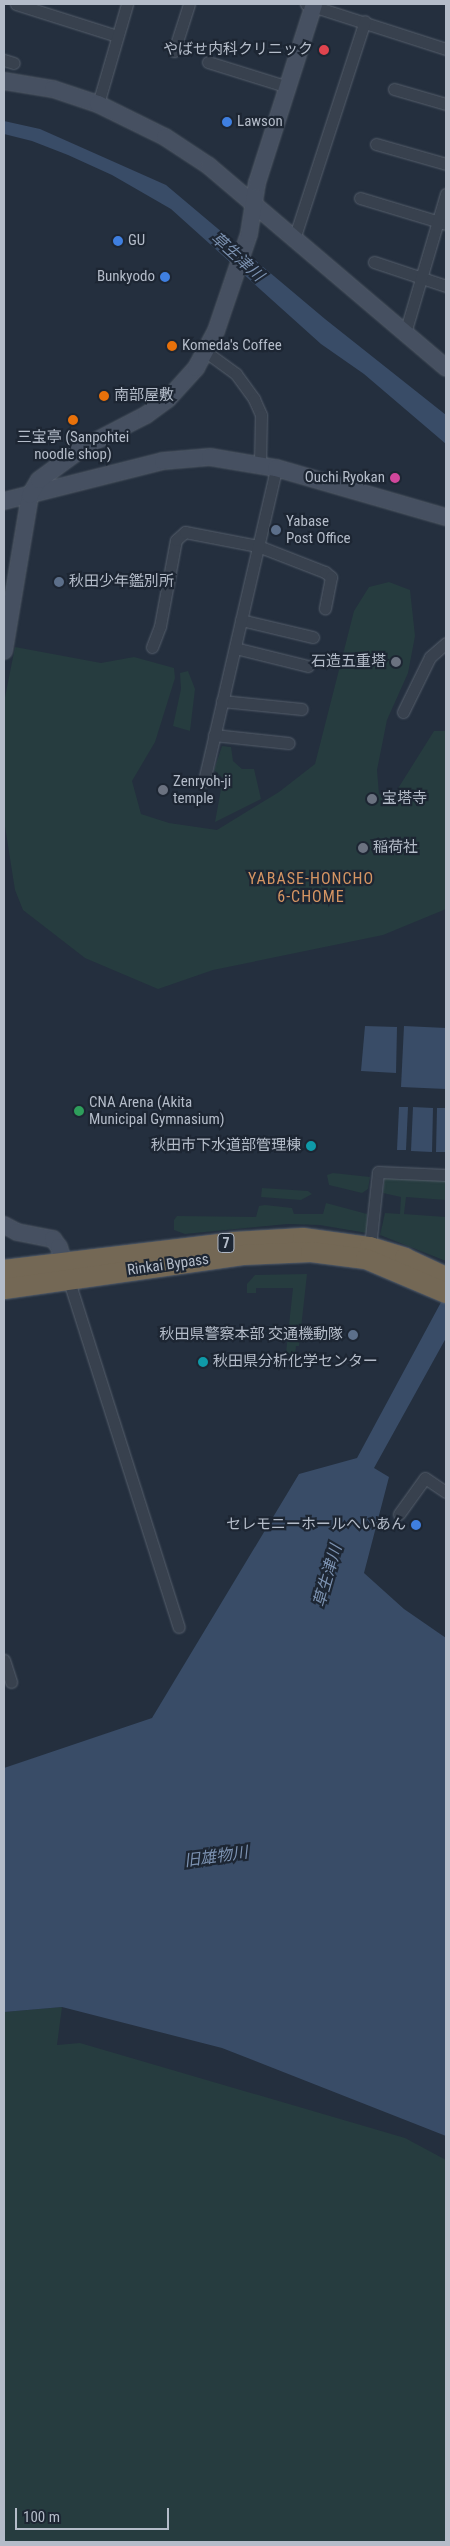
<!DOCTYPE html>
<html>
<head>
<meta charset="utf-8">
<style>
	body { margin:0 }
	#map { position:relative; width:450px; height:2546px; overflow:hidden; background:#242f3e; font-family:"Roboto Condensed","Noto Sans JP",sans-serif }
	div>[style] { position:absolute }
	.green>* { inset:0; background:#263c3f }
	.water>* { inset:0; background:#394c67 }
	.roads { filter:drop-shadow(0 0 1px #565f6c) drop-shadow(0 0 1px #565f6c) }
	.street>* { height:11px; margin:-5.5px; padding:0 5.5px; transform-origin:5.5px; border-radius:5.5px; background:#38414e }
	.secondary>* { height:16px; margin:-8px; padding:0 8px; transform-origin:8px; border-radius:8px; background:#465061 }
	.highway>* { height:20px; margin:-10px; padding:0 10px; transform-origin:10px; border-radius:10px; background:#746855 }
	.dots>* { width:14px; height:14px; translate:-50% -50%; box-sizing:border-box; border:2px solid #1d2633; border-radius:50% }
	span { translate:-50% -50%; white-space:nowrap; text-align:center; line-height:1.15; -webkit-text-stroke:4.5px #1d2633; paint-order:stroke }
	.shield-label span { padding:1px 4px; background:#1d2633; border:1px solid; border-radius:4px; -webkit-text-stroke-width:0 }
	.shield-label { font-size:14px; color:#b4bcc9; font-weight:700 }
	.poi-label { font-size:15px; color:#b4bcc9 }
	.right { translate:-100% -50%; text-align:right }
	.left { translate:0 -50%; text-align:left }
	.street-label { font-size:15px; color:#b4bcc9 }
	.water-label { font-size:16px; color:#7c92b1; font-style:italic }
	.neighbourhood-label { font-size:16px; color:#d59563; letter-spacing:1px }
	.frame { position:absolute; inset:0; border:5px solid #b4bcc9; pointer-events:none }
	.scale { position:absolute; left:15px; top:2508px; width:154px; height:22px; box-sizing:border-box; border:2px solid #b4bcc9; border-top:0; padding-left:6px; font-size:15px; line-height:18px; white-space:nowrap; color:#b4bcc9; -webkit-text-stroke:4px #1d2633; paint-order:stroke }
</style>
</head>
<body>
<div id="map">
	<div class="green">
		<i style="clip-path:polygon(389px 582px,410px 590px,415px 636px,408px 673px,387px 720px,377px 770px,379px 794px,392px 798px,434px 731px,446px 731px,446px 909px,383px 935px,213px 970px,158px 989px,85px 958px,23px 910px,15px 890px,4px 820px,4px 702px,15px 647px,101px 663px,134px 657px,174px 668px,175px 678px,155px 742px,132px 781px,141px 814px,169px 823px,217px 830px,279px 792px,315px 764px,354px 611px,369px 587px)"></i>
		<i style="clip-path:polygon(188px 671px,195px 689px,190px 731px,173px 726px,181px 689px,180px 673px)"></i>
		<i style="clip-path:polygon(222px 746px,231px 747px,233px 761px,242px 769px,254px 769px,261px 799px,215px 822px,223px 778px,214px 770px)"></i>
		<i style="clip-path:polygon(333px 1173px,370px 1177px,368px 1189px,362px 1193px,329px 1185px,327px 1175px)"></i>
		<i style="clip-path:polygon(385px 1175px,446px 1178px,446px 1200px,406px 1197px,404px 1214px,446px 1217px,446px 1261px,380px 1235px,385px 1213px,400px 1214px,401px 1197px,383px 1193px)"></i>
		<i style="clip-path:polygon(262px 1188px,308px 1191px,312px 1194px,301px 1200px,261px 1197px)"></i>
		<i style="clip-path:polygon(326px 1203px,367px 1214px,367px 1233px,320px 1225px,287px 1224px,185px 1234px,174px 1230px,174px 1220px,177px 1216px,256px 1217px,259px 1206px,265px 1205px,292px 1208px,294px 1214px,323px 1214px)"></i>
		<i style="clip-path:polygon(307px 1274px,299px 1346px,296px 1346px,295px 1355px,286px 1353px,293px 1288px,256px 1288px,256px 1293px,247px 1293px,247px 1284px,255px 1275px)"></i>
		<i style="clip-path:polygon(62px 2007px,57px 2045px,80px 2043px,405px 2138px,446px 2160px,446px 2542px,4px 2542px,4px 2012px)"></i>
	</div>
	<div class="water">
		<i style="clip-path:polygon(4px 121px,40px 129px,166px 185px,325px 319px,446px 415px,446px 444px,364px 374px,321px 344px,171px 209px,112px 175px,68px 155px,32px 141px,4px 134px)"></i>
		<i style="clip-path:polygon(365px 1026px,397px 1027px,396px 1073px,361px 1071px)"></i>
		<i style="clip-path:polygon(404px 1026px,446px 1028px,446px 1089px,401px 1087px)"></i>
		<i style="clip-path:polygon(399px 1107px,408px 1107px,406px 1150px,397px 1150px)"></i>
		<i style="clip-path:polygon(413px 1107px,433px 1108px,432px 1152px,411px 1151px)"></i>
		<i style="clip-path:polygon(437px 1108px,446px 1108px,446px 1152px,436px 1152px)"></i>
		<i style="clip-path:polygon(446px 1293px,446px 1338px,374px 1468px,389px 1477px,364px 1573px,404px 1609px,446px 1638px,446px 2136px,222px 2048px,62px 2007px,4px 2012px,4px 1768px,152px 1718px,299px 1474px,357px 1458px)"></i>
	</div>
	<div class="roads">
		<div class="street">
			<i style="left:16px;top:4px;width:106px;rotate:17.6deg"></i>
			<i style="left:306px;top:4px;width:147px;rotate:17.8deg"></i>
			<i style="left:174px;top:51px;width:49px;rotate:-72.3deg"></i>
			<i style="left:4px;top:60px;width:10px;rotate:17deg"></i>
			<i style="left:208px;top:62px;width:84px;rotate:17.4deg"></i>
			<i style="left:394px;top:89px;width:54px;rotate:16.1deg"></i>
			<i style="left:98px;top:104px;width:104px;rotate:-73.8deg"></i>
			<i style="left:376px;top:144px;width:73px;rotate:15.9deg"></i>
			<i style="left:360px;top:198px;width:90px;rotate:16.8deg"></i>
			<i style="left:294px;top:239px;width:229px;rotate:-72deg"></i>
			<i style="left:374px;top:262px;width:76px;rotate:18.4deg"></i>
			<i style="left:405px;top:333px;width:145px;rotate:-73.6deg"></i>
			<i style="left:206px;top:352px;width:37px;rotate:36deg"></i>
			<i style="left:236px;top:374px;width:31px;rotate:54deg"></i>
			<i style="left:254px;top:399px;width:17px;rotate:66deg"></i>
			<i style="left:261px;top:415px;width:49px;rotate:91.2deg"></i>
			<i style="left:241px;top:620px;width:74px;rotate:13.3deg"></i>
			<i style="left:152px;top:647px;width:22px;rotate:-69deg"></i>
			<i style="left:160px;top:626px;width:87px;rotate:-79.5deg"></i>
			<i style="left:176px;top:540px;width:12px;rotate:-42deg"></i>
			<i style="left:185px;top:532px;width:74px;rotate:10.9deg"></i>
			<i style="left:258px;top:546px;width:72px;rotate:21.2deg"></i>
			<i style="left:325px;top:572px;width:8px;rotate:40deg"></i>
			<i style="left:331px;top:577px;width:32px;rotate:101deg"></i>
			<i style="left:235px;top:648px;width:75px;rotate:13.9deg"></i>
			<i style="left:222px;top:701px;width:80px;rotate:5.7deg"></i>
			<i style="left:403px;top:712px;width:61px;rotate:-63.9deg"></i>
			<i style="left:430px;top:657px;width:21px;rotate:-41deg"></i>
			<i style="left:214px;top:735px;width:75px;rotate:6.1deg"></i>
			<i style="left:204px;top:781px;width:321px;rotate:-77deg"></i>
			<i style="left:370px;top:1247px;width:75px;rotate:-83.9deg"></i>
			<i style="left:378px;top:1172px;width:68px;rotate:2.5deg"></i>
			<i style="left:68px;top:1278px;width:366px;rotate:72.4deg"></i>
			<i style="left:399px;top:1514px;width:44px;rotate:-54.2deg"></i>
			<i style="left:425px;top:1478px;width:25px;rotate:34deg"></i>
			<i style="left:4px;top:1660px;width:23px;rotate:72deg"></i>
		</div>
		<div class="secondary">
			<i style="left:4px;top:81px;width:50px;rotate:9.3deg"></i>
			<i style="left:53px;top:89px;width:47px;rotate:18.4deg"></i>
			<i style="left:98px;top:104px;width:75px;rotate:26.2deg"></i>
			<i style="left:165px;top:137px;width:53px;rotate:33.4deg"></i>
			<i style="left:209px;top:166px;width:311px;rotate:40.4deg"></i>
			<i style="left:4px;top:501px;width:164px;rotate:-14.1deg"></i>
			<i style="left:163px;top:461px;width:47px;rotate:-4.9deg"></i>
			<i style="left:210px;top:457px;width:67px;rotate:9.5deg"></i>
			<i style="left:276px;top:468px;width:177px;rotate:16.1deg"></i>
			<i style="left:4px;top:651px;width:158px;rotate:-80.5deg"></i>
			<i style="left:30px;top:495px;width:17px;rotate:-59deg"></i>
			<i style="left:39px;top:480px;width:56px;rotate:-36.3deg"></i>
			<i style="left:84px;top:447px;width:70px;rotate:-27.3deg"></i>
			<i style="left:146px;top:415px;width:27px;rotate:-36deg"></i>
			<i style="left:168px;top:399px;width:42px;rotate:-47.9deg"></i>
			<i style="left:196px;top:368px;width:42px;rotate:-61.6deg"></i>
			<i style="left:216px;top:331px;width:102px;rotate:-71.2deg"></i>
			<i style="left:249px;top:234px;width:52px;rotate:-81.1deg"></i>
			<i style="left:257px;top:183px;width:188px;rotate:-72.3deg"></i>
			<i style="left:4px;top:1225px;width:15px;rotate:28deg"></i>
			<i style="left:17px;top:1232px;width:37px;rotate:11deg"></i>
			<i style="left:53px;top:1239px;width:10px;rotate:53deg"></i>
			<i style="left:59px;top:1247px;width:28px;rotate:73deg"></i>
		</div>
		<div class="highway">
			<i style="left:4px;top:1270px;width:232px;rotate:-6.9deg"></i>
			<i style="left:234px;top:1242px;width:69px;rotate:-3.3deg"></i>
			<i style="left:303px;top:1238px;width:68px;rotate:7.7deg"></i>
			<i style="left:370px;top:1247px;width:37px;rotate:17deg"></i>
			<i style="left:405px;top:1258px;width:45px;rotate:24.9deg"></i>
			<i style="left:4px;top:1289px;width:241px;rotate:-8.1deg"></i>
			<i style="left:243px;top:1255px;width:68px;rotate:-2.5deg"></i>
			<i style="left:311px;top:1252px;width:55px;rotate:7.3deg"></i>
			<i style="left:366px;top:1259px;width:87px;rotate:23deg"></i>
		</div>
	</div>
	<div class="dots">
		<i style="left:324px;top:50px;background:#e0444e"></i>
		<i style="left:227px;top:122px;background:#3f7fe0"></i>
		<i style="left:118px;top:241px;background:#3f7fe0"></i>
		<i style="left:165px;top:277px;background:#3f7fe0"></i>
		<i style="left:172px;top:346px;background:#e8710a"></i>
		<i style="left:104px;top:396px;background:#e8710a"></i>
		<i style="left:73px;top:420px;background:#e8710a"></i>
		<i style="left:395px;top:478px;background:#d1479c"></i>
		<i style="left:276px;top:530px;background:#5c6f8a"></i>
		<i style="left:59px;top:582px;background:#5c6f8a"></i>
		<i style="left:396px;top:662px;background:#6b7280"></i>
		<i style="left:163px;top:790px;background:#6b7280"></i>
		<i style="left:372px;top:799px;background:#6b7280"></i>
		<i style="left:363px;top:848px;background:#6b7280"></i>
		<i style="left:79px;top:1111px;background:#2e9e5b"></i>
		<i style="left:311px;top:1146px;background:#0f9aa8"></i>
		<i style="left:353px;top:1335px;background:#5c6f8a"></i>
		<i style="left:203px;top:1362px;background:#0f9aa8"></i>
		<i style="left:416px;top:1525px;background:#3f7fe0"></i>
	</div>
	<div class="shield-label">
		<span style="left:226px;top:1243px">7</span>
	</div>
	<div class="poi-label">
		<span class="right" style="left:313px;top:50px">やばせ内科クリニック</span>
		<span class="left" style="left:237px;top:122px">Lawson</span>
		<span class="left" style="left:128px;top:241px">GU</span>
		<span class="right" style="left:155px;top:277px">Bunkyodo</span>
		<span class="left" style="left:182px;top:346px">Komeda's Coffee</span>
		<span class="left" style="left:114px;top:396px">南部屋敷</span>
		<span style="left:73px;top:446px">三宝亭 (Sanpohtei<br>noodle shop)</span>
		<span class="right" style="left:385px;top:478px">Ouchi Ryokan</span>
		<span class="left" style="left:286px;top:530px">Yabase<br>Post Office</span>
		<span class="left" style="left:69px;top:582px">秋田少年鑑別所</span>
		<span class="right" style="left:386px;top:662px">石造五重塔</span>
		<span class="left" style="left:173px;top:790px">Zenryoh-ji<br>temple</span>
		<span class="left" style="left:382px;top:799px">宝塔寺</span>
		<span class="left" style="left:373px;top:848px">稲荷社</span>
		<span class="left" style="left:89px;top:1111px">CNA Arena (Akita<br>Municipal Gymnasium)</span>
		<span class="right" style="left:301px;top:1146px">秋田市下水道部管理棟</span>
		<span class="right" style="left:343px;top:1335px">秋田県警察本部 交通機動隊</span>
		<span class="left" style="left:213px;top:1362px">秋田県分析化学センター</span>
		<span class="right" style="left:406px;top:1525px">セレモニーホールへいあん</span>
	</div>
	<div class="street-label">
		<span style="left:168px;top:1265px;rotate:-8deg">Rinkai Bypass</span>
	</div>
	<div class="water-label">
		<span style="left:237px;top:257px;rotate:42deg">草生津川</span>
		<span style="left:328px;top:1576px;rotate:-74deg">草生津川</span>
		<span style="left:216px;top:1857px;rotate:-8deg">旧雄物川</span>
	</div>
	<div class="neighbourhood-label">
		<span style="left:311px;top:888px">YABASE-HONCHO<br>6-CHOME</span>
	</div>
	<div class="frame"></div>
	<div class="scale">100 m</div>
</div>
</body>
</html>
